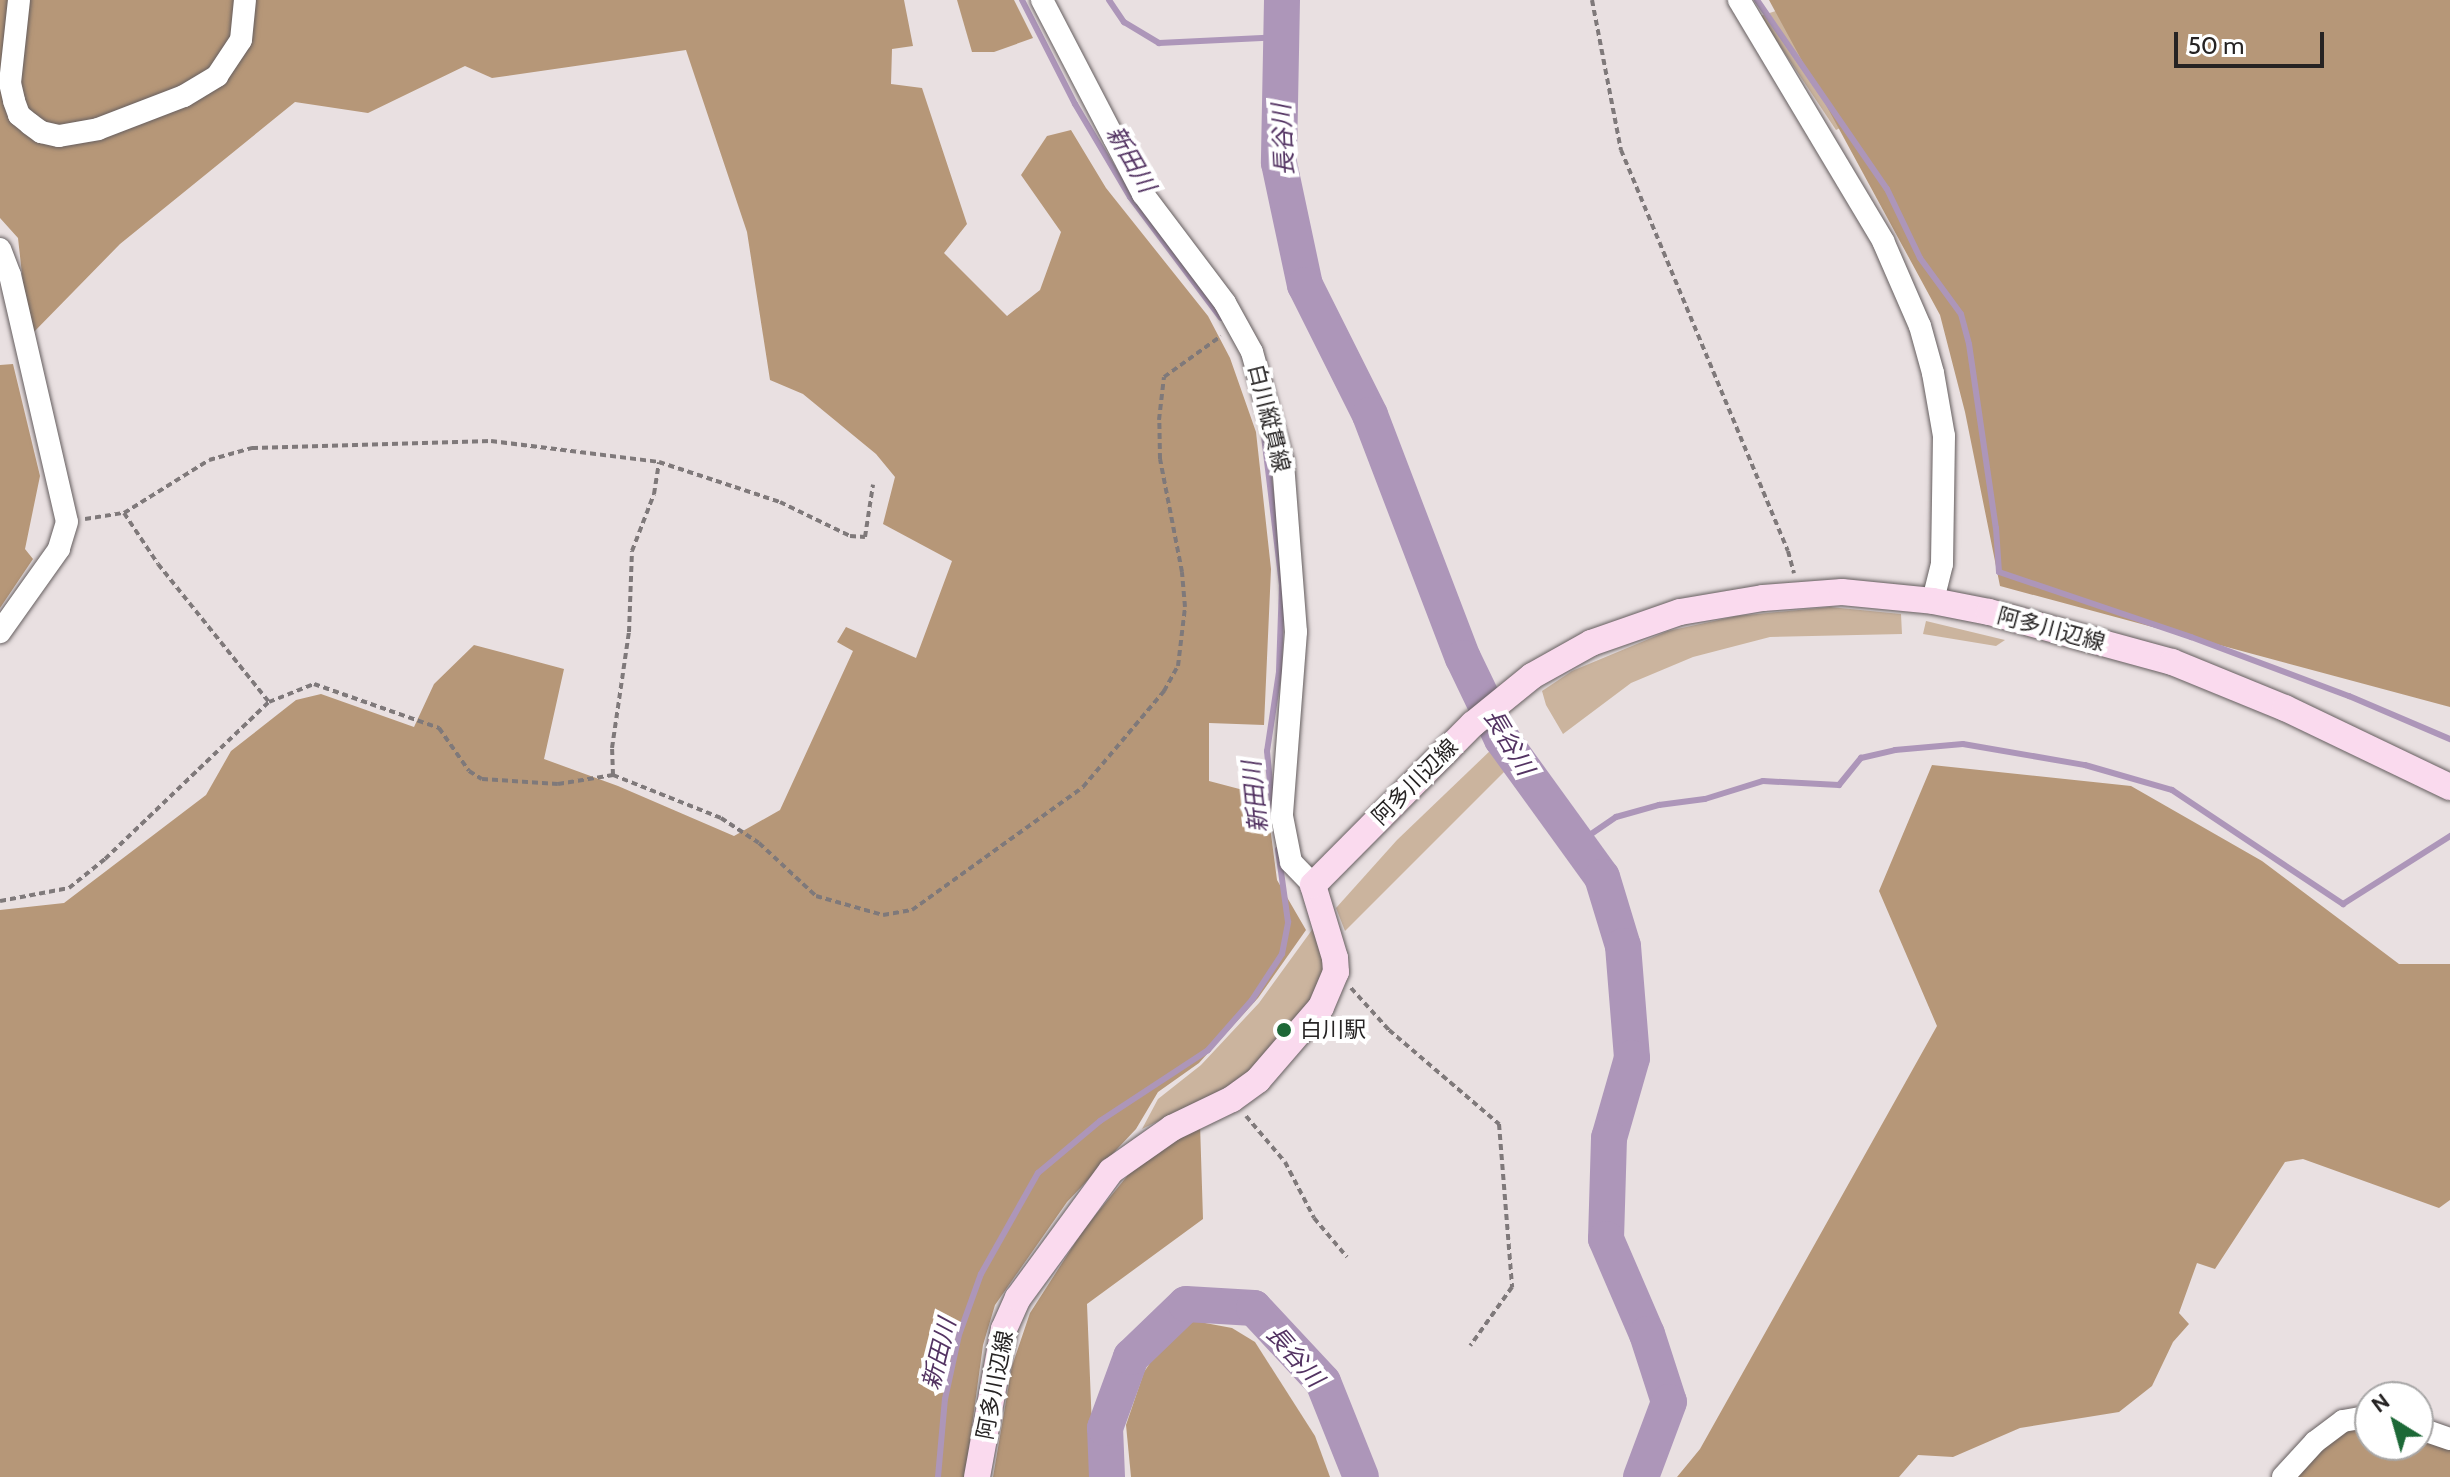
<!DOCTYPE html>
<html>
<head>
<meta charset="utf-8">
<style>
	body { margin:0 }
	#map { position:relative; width:2450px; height:1477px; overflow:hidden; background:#e9e0e1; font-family:Cabin,"Noto Sans JP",sans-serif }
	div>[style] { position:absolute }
	.green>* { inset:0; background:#cbb49e }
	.forest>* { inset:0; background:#b69778 }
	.stream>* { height:6px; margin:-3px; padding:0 3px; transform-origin:3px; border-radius:3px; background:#ad96b9 }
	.river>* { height:36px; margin:-18px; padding:0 18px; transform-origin:18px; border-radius:18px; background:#ad96b9 }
	.path>* { height:4px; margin-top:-2px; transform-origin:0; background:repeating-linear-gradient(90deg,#7f797a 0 6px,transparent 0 10px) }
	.roads { filter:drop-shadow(0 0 2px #655e5f) drop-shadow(0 0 2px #655e5f) }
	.minor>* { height:22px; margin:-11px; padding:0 11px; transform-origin:11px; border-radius:11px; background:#fff }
	.major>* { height:26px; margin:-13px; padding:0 13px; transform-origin:13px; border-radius:13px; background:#fadaee }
	.dots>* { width:22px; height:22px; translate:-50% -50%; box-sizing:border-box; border:4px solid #fff; border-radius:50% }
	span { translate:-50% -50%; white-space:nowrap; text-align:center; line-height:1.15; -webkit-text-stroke:8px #fff; paint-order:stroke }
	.street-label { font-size:22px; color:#262323 }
	.poi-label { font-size:22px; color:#262323 }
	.left { translate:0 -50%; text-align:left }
	.water-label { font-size:24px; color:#533362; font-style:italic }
	.north { position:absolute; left:2354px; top:1381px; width:80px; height:80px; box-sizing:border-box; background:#fff; border:2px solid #a8a7a7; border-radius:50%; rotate:323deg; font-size:22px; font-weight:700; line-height:32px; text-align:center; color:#262323 }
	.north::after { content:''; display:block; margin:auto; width:28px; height:36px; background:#1d6937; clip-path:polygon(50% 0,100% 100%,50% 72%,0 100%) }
	.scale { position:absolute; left:2174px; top:32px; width:150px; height:36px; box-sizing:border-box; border:4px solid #262323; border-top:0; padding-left:10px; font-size:24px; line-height:28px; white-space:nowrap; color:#262323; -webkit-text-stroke:6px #fff; paint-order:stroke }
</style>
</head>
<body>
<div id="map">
	<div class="green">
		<i style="clip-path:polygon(1779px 10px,1851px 123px,1836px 130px,1760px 16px)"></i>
		<i style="clip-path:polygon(1830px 607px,1901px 614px,1902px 634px,1770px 637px,1693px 657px,1631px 683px,1563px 734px,1546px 705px,1542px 691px,1572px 671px,1668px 631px,1737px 616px)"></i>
		<i style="clip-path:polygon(1926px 621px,2005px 640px,1996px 646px,1923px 634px)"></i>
		<i style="clip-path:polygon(1493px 748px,1507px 769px,1345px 931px,1336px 908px,1397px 840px)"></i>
		<i style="clip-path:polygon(1317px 923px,1325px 960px,1318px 990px,1261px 1063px,1232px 1085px,1142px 1129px,1158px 1099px,1201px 1065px,1259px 1003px)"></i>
	</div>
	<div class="forest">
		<i style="clip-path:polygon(0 0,904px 0,913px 46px,892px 49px,891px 84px,922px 88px,967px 224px,944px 253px,1007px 316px,1040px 290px,1061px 232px,1021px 175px,1047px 136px,1071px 130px,1106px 188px,1208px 316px,1230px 358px,1256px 432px,1271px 569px,1264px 725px,1209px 723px,1209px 781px,1266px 796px,1277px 880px,1306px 930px,1258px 998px,1199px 1063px,1158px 1092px,1136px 1129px,1067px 1202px,995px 1305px,983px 1345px,965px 1477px,0 1477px,0 910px,64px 903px,206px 795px,231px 751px,296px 700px,321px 694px,414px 727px,434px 684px,474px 645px,564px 669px,544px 759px,618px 786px,734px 836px,780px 810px,853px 651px,837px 642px,846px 627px,916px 658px,952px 561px,883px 524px,895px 477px,876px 454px,803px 394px,770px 380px,747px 232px,686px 50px,492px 78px,465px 66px,368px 113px,295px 102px,120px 244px,29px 337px,18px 238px,0 218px)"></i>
		<i style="clip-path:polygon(957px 0,1014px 0,1033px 38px,994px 52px,972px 52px)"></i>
		<i style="clip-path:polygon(1769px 0,2450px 0,2450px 707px,2000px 586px,1965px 412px,1940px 315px)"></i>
		<i style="clip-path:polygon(13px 364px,40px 476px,25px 549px,33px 559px,0 608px,0 365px)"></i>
		<i style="clip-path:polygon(1932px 765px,2131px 786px,2262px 861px,2399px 964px,2450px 964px,2450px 1200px,2439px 1208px,2303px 1159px,2285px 1162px,2215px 1269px,2197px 1263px,2179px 1313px,2189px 1324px,2173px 1342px,2152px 1386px,2119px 1412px,2020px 1428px,1953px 1457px,1918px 1455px,1899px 1477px,1677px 1477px,1700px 1449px,1937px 1026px,1879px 891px)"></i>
		<i style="clip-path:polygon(1200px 1124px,1203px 1219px,1087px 1304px,1094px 1477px,993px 1477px,1012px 1366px,1030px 1313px,1084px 1229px,1137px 1164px)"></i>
		<i style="clip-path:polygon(1189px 1320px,1232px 1328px,1255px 1342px,1315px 1436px,1330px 1477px,1131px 1477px,1126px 1425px,1144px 1372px,1166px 1339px)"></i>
		<i style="clip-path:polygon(2346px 1429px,2370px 1430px,2370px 1445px,2418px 1445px,2418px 1438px,2450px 1449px,2450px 1477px,2292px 1477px)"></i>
	</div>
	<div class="stream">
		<i style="left:1022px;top:0;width:117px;rotate:63deg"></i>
		<i style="left:1075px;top:104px;width:108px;rotate:59.4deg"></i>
		<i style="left:1130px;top:197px;width:151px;rotate:53.1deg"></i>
		<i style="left:1109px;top:0;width:27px;rotate:56deg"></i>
		<i style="left:1124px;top:22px;width:41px;rotate:31deg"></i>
		<i style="left:1159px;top:43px;width:122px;rotate:-2.8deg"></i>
		<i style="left:1757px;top:0;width:229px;rotate:55.5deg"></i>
		<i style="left:1887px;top:189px;width:76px;rotate:64.4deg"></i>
		<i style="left:1920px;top:258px;width:69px;rotate:53.8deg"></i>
		<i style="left:1961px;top:314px;width:31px;rotate:75deg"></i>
		<i style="left:1969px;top:344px;width:186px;rotate:81.7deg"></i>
		<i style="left:1996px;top:528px;width:44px;rotate:86.1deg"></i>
		<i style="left:1999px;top:572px;width:203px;rotate:18.7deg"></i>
		<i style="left:2191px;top:637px;width:169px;rotate:20.5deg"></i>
		<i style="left:2349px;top:696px;width:110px;rotate:23.1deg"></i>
		<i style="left:1263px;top:428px;width:158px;rotate:83.1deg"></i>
		<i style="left:1282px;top:585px;width:87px;rotate:92deg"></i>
		<i style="left:1279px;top:672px;width:80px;rotate:98.6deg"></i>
		<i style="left:1267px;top:751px;width:64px;rotate:84.6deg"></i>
		<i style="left:1578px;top:843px;width:46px;rotate:-34.4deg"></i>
		<i style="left:1616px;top:817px;width:45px;rotate:-15.6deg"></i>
		<i style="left:1659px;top:805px;width:46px;rotate:-7.4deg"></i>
		<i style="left:1705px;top:799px;width:61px;rotate:-17.2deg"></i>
		<i style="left:1763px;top:781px;width:76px;rotate:3deg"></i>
		<i style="left:1839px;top:785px;width:35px;rotate:-51deg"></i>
		<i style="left:1861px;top:758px;width:35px;rotate:-13deg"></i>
		<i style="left:1895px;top:750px;width:68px;rotate:-5deg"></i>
		<i style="left:1963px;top:744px;width:124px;rotate:9.8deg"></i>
		<i style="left:2085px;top:765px;width:91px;rotate:16deg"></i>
		<i style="left:2172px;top:790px;width:206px;rotate:33.7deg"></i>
		<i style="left:2343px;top:904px;width:127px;rotate:-32.4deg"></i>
		<i style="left:938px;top:1477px;width:78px;rotate:-84.9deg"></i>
		<i style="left:945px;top:1399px;width:66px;rotate:-77.7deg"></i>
		<i style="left:959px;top:1335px;width:65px;rotate:-70.2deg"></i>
		<i style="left:981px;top:1274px;width:116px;rotate:-60.6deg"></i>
		<i style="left:1038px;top:1173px;width:81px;rotate:-40deg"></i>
		<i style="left:1100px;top:1121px;width:129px;rotate:-33.3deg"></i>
		<i style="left:1208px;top:1050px;width:67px;rotate:-48.7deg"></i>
		<i style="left:1252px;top:1000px;width:55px;rotate:-56.9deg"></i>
		<i style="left:1282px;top:954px;width:33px;rotate:-79deg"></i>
		<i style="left:1288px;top:922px;width:73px;rotate:-97.9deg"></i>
	</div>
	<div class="river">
		<i style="left:1282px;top:0;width:163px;rotate:91.1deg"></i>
		<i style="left:1279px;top:163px;width:125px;rotate:78deg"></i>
		<i style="left:1305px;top:285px;width:145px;rotate:63.4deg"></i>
		<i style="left:1370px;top:415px;width:260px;rotate:69.1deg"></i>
		<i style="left:1463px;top:658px;width:90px;rotate:64.3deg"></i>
		<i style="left:1502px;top:739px;width:170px;rotate:54.1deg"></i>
		<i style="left:1602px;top:877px;width:72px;rotate:73.1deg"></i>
		<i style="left:1623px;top:946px;width:112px;rotate:85.4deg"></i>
		<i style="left:1632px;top:1058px;width:83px;rotate:106deg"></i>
		<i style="left:1609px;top:1138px;width:101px;rotate:91.7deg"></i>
		<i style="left:1606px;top:1239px;width:103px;rotate:66.7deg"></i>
		<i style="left:1647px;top:1334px;width:71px;rotate:72.1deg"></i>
		<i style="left:1669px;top:1402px;width:80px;rotate:110.5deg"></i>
		<i style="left:1107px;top:1477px;width:49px;rotate:-92.3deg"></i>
		<i style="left:1105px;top:1428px;width:76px;rotate:-69.9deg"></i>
		<i style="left:1131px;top:1357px;width:76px;rotate:-43.9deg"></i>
		<i style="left:1186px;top:1304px;width:68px;rotate:3.4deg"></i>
		<i style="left:1254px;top:1308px;width:101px;rotate:47deg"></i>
		<i style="left:1323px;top:1382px;width:102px;rotate:68.2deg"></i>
	</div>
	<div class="path">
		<i style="left:1592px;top:0;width:153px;rotate:79.1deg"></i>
		<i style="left:1621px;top:150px;width:434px;rotate:67.4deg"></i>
		<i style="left:1788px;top:551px;width:23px;rotate:75deg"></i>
		<i style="left:124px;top:513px;width:100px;rotate:-31.9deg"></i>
		<i style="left:209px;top:460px;width:45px;rotate:-15.6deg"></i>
		<i style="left:252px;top:448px;width:239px;rotate:-1.7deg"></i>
		<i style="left:491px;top:441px;width:169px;rotate:7.1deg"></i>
		<i style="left:659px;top:462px;width:127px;rotate:18.3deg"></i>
		<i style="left:780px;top:502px;width:78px;rotate:25.9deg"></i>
		<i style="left:850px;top:536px;width:15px;rotate:4deg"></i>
		<i style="left:865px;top:537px;width:53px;rotate:-81.3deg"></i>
		<i style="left:85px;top:519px;width:39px;rotate:-9deg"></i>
		<i style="left:124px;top:513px;width:61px;rotate:56.3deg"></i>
		<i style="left:158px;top:564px;width:177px;rotate:51.2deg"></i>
		<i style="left:613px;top:775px;width:27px;rotate:-92deg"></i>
		<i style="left:612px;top:748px;width:117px;rotate:-81.7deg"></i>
		<i style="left:629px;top:632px;width:81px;rotate:-87.9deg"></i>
		<i style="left:632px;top:551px;width:61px;rotate:-68.9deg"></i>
		<i style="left:654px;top:494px;width:32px;rotate:-81deg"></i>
		<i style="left:0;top:901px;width:70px;rotate:-10.7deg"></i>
		<i style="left:69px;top:888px;width:46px;rotate:-38.9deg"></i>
		<i style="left:105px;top:859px;width:227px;rotate:-43.8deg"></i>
		<i style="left:269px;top:702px;width:48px;rotate:-21.8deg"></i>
		<i style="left:314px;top:684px;width:133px;rotate:19.4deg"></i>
		<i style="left:439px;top:728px;width:52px;rotate:55.1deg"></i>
		<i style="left:469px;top:771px;width:15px;rotate:32deg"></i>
		<i style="left:482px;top:779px;width:76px;rotate:3.8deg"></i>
		<i style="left:558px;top:784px;width:56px;rotate:-9.3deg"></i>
		<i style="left:613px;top:775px;width:116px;rotate:21.7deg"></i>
		<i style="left:721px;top:818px;width:45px;rotate:33.3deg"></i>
		<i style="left:759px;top:843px;width:78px;rotate:42.9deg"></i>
		<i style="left:816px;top:896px;width:70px;rotate:15.8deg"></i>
		<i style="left:883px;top:915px;width:29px;rotate:-10deg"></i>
		<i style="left:912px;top:910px;width:211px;rotate:-35.7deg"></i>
		<i style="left:1083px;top:787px;width:126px;rotate:-49.8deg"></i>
		<i style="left:1164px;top:691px;width:29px;rotate:-61deg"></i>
		<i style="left:1178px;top:666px;width:59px;rotate:-83.2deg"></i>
		<i style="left:1185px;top:607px;width:35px;rotate:-95deg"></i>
		<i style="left:1182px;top:572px;width:115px;rotate:-101deg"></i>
		<i style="left:1160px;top:459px;width:39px;rotate:-91deg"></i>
		<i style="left:1159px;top:420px;width:43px;rotate:-83.4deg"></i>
		<i style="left:1164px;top:377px;width:70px;rotate:-35.7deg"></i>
		<i style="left:1351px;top:988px;width:57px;rotate:47.9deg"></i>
		<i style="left:1389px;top:1030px;width:145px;rotate:40.5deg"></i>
		<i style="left:1499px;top:1124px;width:164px;rotate:85.4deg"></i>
		<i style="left:1512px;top:1287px;width:72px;rotate:125.4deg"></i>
		<i style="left:1246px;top:1116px;width:60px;rotate:49.7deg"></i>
		<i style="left:1285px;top:1162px;width:63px;rotate:62.6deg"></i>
		<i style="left:1314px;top:1218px;width:51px;rotate:49.8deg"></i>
	</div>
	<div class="roads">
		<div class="minor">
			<i style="left:19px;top:0;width:83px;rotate:96.2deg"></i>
			<i style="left:10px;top:83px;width:18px;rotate:77deg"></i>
			<i style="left:14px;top:101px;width:15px;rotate:70deg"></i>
			<i style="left:19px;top:115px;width:14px;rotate:39deg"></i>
			<i style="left:30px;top:124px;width:14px;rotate:36deg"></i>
			<i style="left:41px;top:132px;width:18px;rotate:13deg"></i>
			<i style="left:59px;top:136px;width:40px;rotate:-10deg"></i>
			<i style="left:98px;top:129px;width:92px;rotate:-21deg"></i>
			<i style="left:184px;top:96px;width:39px;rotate:-31deg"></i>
			<i style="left:217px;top:76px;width:43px;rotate:-56.3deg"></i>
			<i style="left:241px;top:40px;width:40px;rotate:-84.3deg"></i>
			<i style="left:1042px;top:0;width:219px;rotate:62.5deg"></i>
			<i style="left:1143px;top:194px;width:136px;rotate:53deg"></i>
			<i style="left:1225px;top:303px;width:56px;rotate:61.1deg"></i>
			<i style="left:1252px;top:352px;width:115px;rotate:74.4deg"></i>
			<i style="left:1283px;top:463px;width:169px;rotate:85.6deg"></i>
			<i style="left:1296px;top:632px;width:185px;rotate:94.4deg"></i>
			<i style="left:1282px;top:816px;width:47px;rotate:78.9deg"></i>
			<i style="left:1291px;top:862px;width:32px;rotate:46deg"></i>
			<i style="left:1739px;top:0;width:281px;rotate:59.1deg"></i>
			<i style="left:1883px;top:241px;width:93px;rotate:66.5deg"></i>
			<i style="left:1920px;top:326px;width:49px;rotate:74.5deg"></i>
			<i style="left:1933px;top:373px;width:64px;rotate:80.1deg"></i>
			<i style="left:1944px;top:436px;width:128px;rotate:90.9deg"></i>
			<i style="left:1942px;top:564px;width:38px;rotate:104deg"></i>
			<i style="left:0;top:249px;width:28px;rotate:69deg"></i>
			<i style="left:10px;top:275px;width:253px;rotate:77deg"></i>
			<i style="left:67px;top:522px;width:28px;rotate:107deg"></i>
			<i style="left:59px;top:549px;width:102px;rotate:125.4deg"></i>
			<i style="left:2418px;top:1428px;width:34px;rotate:19deg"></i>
			<i style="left:2283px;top:1477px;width:47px;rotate:-47.6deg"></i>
			<i style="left:2315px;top:1442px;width:35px;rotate:-37deg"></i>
			<i style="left:2343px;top:1421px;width:27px;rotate:-10deg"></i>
		</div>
		<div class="major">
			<i style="left:977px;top:1477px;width:150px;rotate:-79.7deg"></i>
			<i style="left:1004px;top:1329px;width:34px;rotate:-66deg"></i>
			<i style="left:1018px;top:1298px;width:157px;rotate:-53.8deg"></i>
			<i style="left:1111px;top:1171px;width:75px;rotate:-35.2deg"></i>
			<i style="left:1172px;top:1128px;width:67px;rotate:-25.8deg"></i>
			<i style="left:1232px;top:1099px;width:32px;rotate:-36deg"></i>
			<i style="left:1258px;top:1080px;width:96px;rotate:-49.2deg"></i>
			<i style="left:1321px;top:1007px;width:38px;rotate:-67deg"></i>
			<i style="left:1336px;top:972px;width:14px;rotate:-94deg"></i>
			<i style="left:1335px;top:958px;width:76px;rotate:-106.8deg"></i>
			<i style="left:1313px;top:885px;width:227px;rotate:-45.2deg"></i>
			<i style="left:1473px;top:724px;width:76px;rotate:-39.1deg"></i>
			<i style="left:1532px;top:676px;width:68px;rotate:-29.2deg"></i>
			<i style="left:1591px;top:643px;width:94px;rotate:-19.2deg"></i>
			<i style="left:1680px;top:612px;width:84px;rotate:-9.6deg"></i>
			<i style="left:1763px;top:598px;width:79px;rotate:-4.3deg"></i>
			<i style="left:1842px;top:592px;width:91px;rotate:5.6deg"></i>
			<i style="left:1933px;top:601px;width:57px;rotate:11.1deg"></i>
			<i style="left:1989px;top:612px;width:190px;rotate:15.3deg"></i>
			<i style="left:2172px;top:662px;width:122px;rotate:22.2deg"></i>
			<i style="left:2285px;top:708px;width:183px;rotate:25.6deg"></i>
		</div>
	</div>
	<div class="dots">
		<i style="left:1284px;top:1030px;background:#1d6937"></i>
	</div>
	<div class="street-label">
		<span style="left:1269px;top:418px;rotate:76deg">白川縦貫線</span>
		<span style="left:2051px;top:629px;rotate:15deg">阿多川辺線</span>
		<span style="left:1415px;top:782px;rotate:-45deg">阿多川辺線</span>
		<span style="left:995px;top:1385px;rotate:-79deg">阿多川辺線</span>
	</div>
	<div class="poi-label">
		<span class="left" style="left:1300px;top:1030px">白川駅</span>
	</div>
	<div class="water-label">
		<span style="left:1283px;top:140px;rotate:-93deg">長谷川</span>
		<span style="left:1131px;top:159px;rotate:60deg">新田川</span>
		<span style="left:1509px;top:742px;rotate:59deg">長谷川</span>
		<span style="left:1255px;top:797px;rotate:-96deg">新田川</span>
		<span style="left:939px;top:1354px;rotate:-76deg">新田川</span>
		<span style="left:1295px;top:1356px;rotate:49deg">長谷川</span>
	</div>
	<div class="north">N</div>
	<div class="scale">50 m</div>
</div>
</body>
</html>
